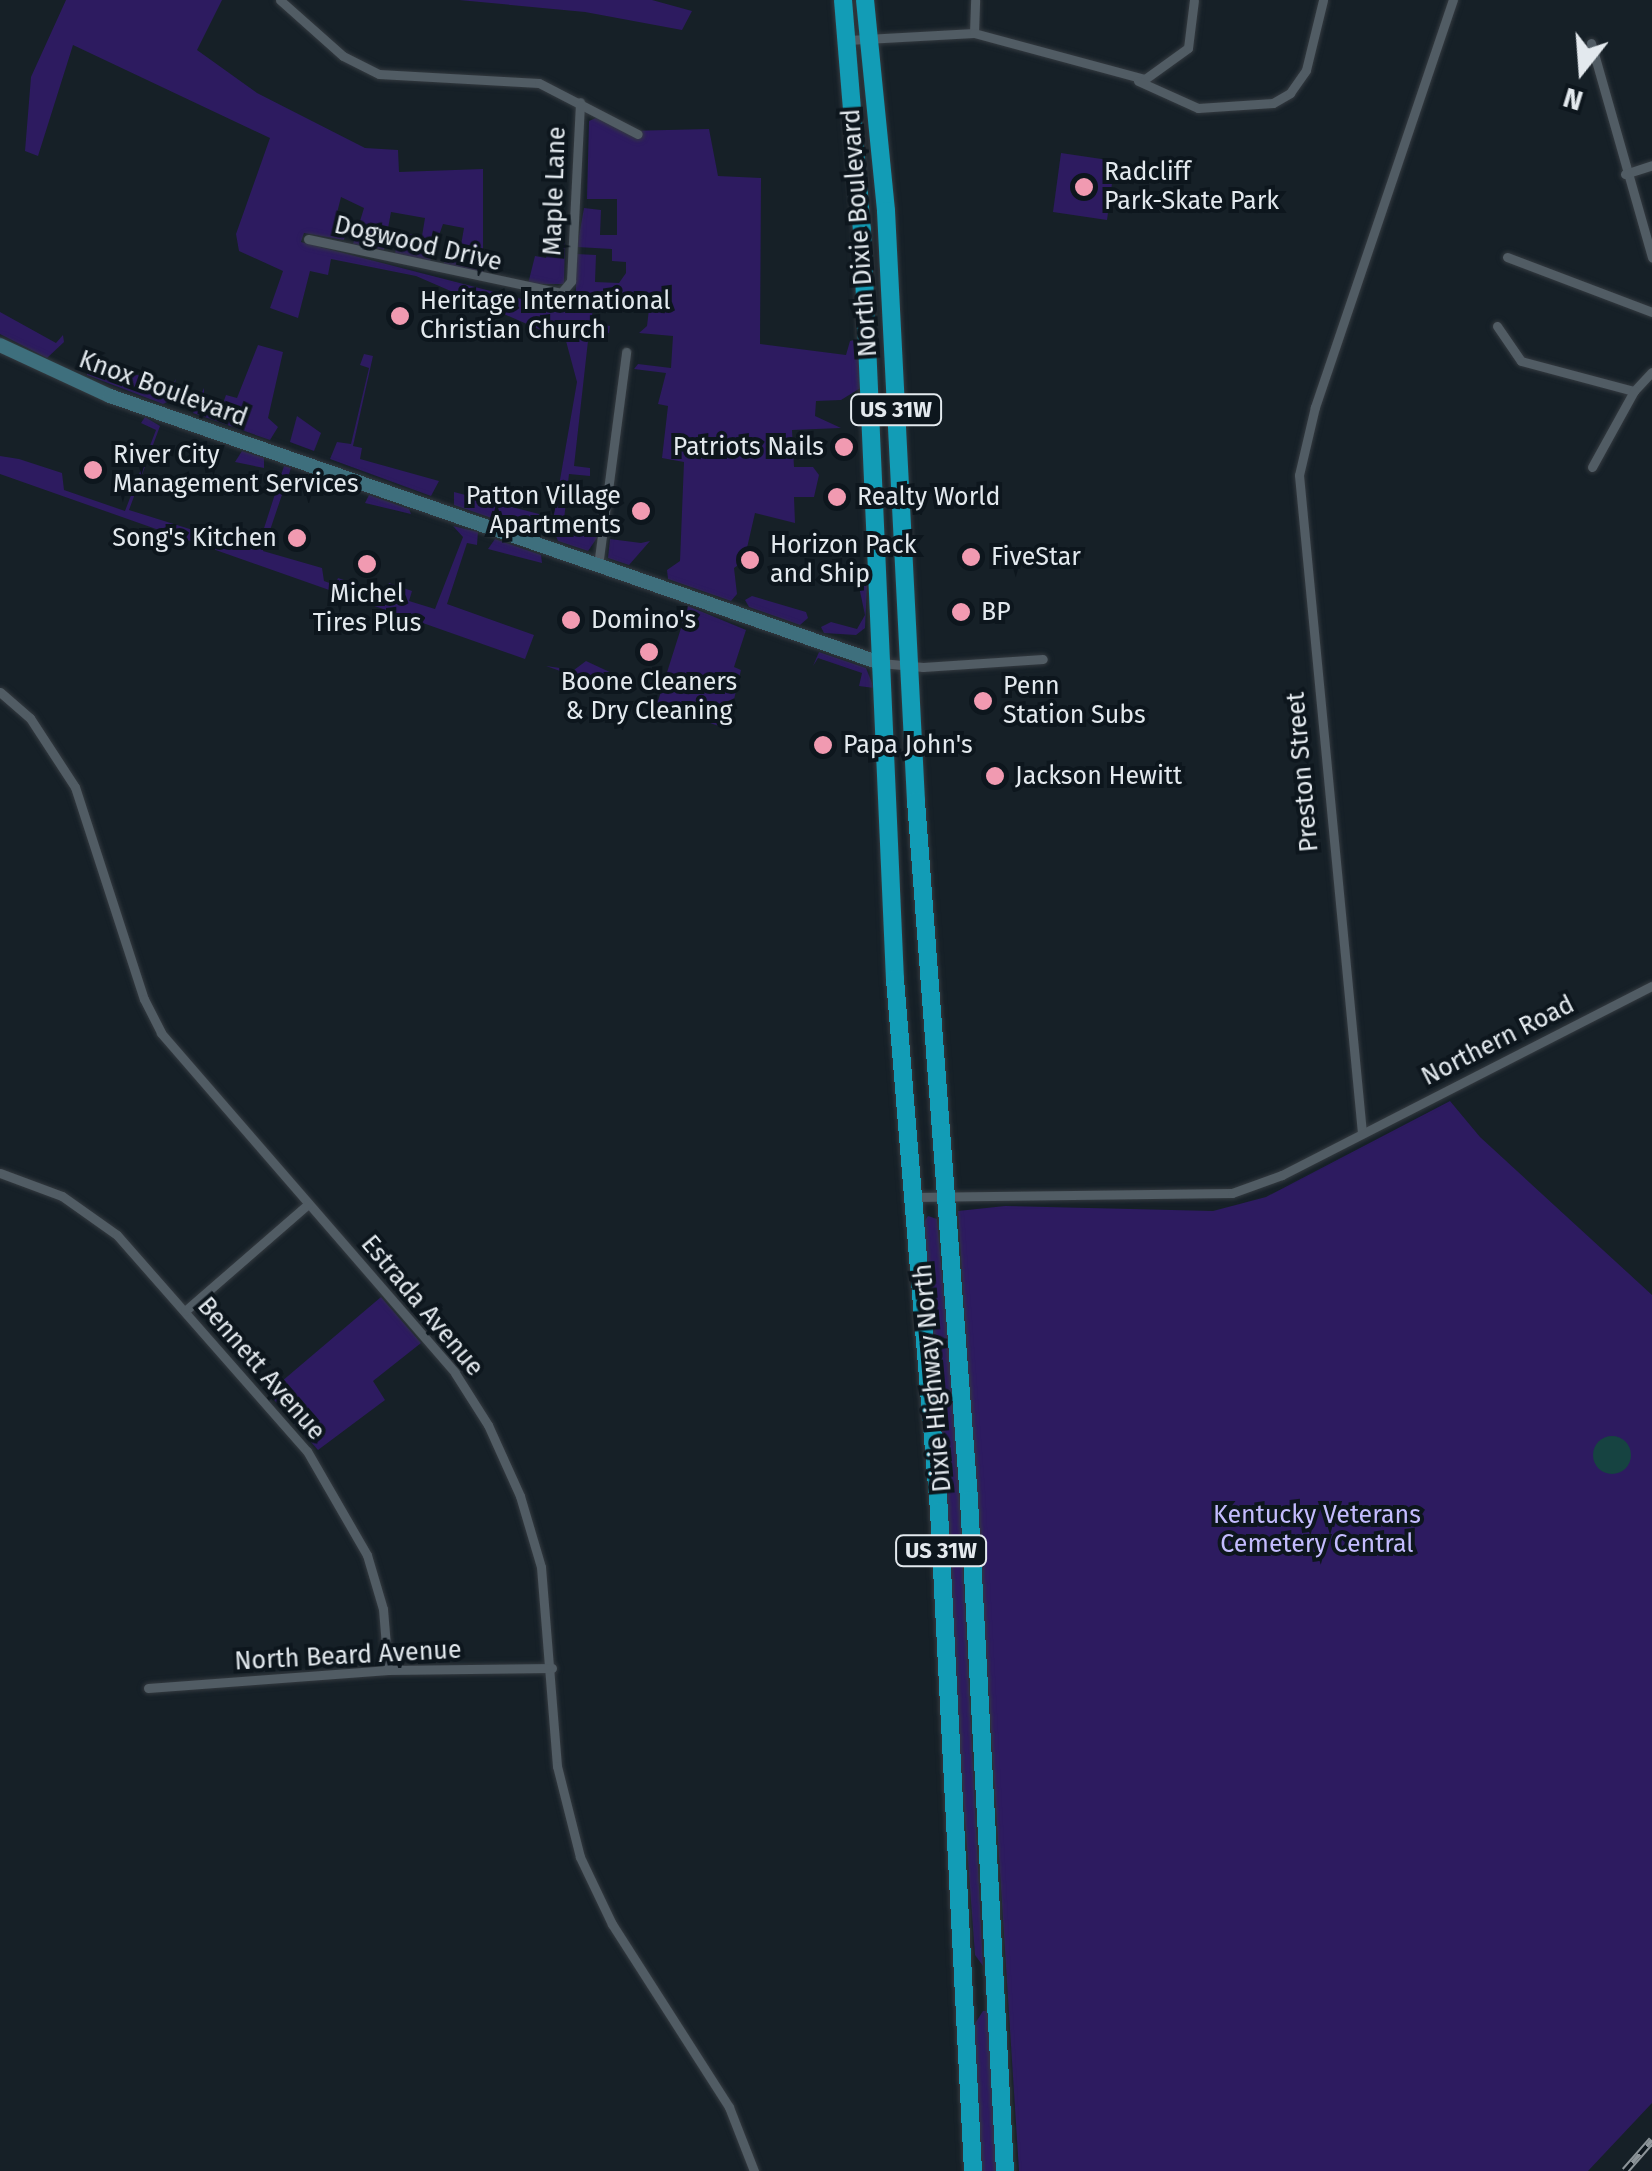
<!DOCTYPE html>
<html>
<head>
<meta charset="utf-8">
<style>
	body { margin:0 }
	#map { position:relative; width:1652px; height:2171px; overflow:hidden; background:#162027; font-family:"Fira Sans",sans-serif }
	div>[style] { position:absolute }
	.green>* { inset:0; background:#2d1b60 }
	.water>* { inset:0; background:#164341 }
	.round { border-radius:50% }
	.roads { filter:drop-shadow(0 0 2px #343a40) drop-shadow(0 0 2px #343a40) }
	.street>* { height:9px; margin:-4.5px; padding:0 4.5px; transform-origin:4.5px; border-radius:4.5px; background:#515c64 }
	.secondary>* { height:14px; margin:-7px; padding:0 7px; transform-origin:7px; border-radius:7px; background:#3e6f7d }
	.highway>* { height:18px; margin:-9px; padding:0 9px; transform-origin:9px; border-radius:9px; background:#129cb6 }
	.rail>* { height:8px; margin-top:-4px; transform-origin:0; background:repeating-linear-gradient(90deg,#0d161d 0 11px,#8c9499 0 22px); box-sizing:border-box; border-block:2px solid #8c9499 }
	.dots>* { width:28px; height:28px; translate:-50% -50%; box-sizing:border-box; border:5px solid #0d161d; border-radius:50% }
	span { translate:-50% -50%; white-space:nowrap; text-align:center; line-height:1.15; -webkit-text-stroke:8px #0d161d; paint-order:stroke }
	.shield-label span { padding:2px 8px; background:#0d161d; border:2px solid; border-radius:8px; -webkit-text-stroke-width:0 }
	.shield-label { font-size:22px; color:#e3e9ee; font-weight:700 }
	.poi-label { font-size:25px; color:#e3e9ee }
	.left { translate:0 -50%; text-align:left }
	.right { translate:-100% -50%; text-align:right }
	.street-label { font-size:25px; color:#e3e9ee }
	.park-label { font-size:25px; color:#c4bcfe }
	.north { position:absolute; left:1532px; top:20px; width:100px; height:100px; -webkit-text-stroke:8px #0d161d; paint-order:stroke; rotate:197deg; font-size:28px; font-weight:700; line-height:40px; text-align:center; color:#e3e9ee }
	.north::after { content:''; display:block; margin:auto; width:35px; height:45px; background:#e3e9ee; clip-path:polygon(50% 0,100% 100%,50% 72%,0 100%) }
</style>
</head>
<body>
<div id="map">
	<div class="green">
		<i style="clip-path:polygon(66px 0,222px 0,197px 50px,257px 93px,365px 148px,398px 150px,399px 172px,483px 169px,483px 274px,444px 264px,446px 242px,461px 245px,464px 228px,443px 224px,430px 261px,395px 254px,398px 232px,422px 236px,425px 218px,391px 212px,384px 250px,353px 244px,364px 208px,341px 197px,335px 221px,347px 224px,344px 240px,304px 233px,301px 242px,556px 308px,576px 295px,576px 254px,596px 255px,595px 282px,619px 283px,626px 273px,626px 262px,612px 261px,612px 249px,577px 247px,584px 208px,601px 210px,600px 235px,617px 235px,617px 199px,587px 199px,589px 121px,598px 117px,626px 131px,709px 129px,718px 176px,761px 178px,760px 344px,846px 355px,850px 341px,859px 339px,862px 387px,841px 400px,816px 401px,815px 416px,841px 428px,792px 430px,794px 467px,813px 467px,819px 475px,814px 497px,794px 497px,795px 523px,755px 513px,744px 561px,734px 568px,737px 594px,731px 601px,668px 579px,667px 570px,680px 561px,684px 462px,662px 458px,668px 406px,658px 404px,666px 373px,634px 369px,638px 364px,671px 368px,673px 336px,639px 333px,647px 326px,649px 309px,594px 301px,591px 323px,610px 326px,609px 333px,589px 332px,574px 466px,590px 468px,590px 476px,569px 474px,564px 520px,595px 525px,597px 538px,588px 551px,558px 541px,552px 526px,577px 382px,566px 341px,416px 276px,331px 259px,328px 275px,310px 271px,298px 318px,270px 308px,283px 271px,239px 251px,236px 234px,270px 138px,73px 45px,38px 156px,25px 151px,31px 77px)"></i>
		<i style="clip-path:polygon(459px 0,652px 0,692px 11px,682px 30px,585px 12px)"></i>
		<i style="clip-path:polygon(1061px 153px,1115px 161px,1107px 220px,1053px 212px)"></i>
		<i style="clip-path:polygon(550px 241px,565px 243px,564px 284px,528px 284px,535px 256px,546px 258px)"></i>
		<i style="clip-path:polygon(0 312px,56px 343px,63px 335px,64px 342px,47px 358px,0 334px)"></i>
		<i style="clip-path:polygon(258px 345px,283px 352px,268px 418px,278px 427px,270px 440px,193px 413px,204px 388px,204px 399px,222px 406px,226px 395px,237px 398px)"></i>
		<i style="clip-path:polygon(94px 349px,93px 359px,171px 387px,176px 379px,170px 401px,163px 404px,87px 375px,86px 358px)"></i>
		<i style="clip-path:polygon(364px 354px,373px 356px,353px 446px,362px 448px,360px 459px,439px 481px,431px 496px,330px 459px,337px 442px,351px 444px,369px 368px,360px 365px)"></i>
		<i style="clip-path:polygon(297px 416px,321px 433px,314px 451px,290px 442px)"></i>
		<i style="clip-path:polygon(145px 417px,160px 426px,129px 510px,257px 550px,284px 466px,291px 468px,263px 551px,322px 568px,324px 581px,335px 585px,338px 578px,385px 594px,389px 583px,412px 591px,409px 601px,435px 609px,463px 537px,453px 526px,478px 532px,477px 545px,467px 543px,447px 604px,534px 635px,525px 659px,0 474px,0 456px,19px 459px,62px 473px,64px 490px,125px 511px,156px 430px,141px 423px)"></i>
		<i style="clip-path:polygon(242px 451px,264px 458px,264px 468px,235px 462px)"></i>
		<i style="clip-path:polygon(454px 492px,539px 514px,537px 527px,529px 531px,454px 505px)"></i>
		<i style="clip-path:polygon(369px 495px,409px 509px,411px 514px,365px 503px)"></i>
		<i style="clip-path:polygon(495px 539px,541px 555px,542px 563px,488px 549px)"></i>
		<i style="clip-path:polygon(610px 539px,641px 543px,650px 541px,629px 565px,608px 558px)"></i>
		<i style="clip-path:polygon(868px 567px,865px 628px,856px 635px,824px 633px,821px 627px,831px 622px,857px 629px,865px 615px,858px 582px)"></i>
		<i style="clip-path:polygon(752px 596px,806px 612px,808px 618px,800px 625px,749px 607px,745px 600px)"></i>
		<i style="clip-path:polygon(688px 606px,746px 630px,734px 667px,741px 670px,727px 729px,657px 704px)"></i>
		<i style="clip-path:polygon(819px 652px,866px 668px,874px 688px,859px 686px,862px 673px,818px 658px,813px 666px)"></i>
		<i style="clip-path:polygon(586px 661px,616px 675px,611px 689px,546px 666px,574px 670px)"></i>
		<i style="clip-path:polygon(1450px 1101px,1480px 1137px,1652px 1295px,1652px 2103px,1588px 2171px,1019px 2171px,958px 1211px,1005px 1206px,1213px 1211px,1266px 1197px)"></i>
		<i style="clip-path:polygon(928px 1216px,937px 1219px,956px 1428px,983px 1966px,975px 1955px,921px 1226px)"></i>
		<i style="clip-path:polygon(381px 1297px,421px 1343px,373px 1381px,385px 1400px,318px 1450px,268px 1393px)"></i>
		<i style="clip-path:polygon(983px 2011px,989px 2011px,998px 2171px,982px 2171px,974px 2025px)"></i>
	</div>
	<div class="water">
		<i class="round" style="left:1593px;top:1436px;width:38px;height:38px"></i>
	</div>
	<div class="roads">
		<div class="street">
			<i style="left:280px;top:0;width:84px;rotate:41.6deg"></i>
			<i style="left:343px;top:56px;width:40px;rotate:26.6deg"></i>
			<i style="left:379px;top:74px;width:160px;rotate:3.2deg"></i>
			<i style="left:539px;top:83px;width:111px;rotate:27.3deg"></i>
			<i style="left:974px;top:33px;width:33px;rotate:-88deg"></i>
			<i style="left:848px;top:40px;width:126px;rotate:-3.2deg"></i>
			<i style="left:974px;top:33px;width:177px;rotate:15.1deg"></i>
			<i style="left:1145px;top:79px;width:53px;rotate:-35.8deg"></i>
			<i style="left:1188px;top:48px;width:48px;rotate:-82.9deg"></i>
			<i style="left:1591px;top:43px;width:223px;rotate:74.1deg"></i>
			<i style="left:1138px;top:81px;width:66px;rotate:24.2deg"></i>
			<i style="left:1198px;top:108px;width:75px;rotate:-3.8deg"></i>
			<i style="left:1273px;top:103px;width:20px;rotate:-30deg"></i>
			<i style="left:1290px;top:93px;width:28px;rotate:-55deg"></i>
			<i style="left:1306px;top:70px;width:72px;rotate:-76.3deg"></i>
			<i style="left:1625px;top:174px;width:28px;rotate:-18deg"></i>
			<i style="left:308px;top:239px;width:259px;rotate:12deg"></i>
			<i style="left:561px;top:293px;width:16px;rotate:-50deg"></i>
			<i style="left:571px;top:281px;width:179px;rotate:-87.1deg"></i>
			<i style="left:1507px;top:257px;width:155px;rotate:20.8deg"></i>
			<i style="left:1497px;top:326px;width:42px;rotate:55.6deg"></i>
			<i style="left:1521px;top:361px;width:117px;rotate:14.9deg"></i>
			<i style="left:1634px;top:391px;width:26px;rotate:-47deg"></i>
			<i style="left:1592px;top:467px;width:87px;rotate:-61.1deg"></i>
			<i style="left:598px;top:566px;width:216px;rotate:-82.5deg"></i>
			<i style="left:881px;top:663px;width:42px;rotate:5.4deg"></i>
			<i style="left:923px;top:667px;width:120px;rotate:-3.8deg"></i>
			<i style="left:0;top:692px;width:40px;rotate:41deg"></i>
			<i style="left:30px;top:718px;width:82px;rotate:56.9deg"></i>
			<i style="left:75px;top:787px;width:223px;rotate:72deg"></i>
			<i style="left:144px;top:999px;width:38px;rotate:63deg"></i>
			<i style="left:161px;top:1033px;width:449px;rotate:49.1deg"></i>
			<i style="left:455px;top:1373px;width:62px;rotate:57.6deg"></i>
			<i style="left:488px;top:1425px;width:78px;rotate:65.7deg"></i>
			<i style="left:520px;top:1496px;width:74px;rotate:73.5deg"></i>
			<i style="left:541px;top:1567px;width:200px;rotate:85.4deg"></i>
			<i style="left:557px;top:1766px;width:94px;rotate:75.8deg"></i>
			<i style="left:580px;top:1857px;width:74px;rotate:64.5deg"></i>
			<i style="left:612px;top:1924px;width:217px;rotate:57.4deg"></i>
			<i style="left:729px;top:2107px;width:69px;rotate:68.7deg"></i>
			<i style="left:1362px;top:1133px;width:661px;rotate:-95.47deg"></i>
			<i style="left:1299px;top:475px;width:70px;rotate:-76.8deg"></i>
			<i style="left:1315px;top:407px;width:430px;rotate:-71.3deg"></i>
			<i style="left:0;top:1173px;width:66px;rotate:20.4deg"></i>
			<i style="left:62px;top:1196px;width:67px;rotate:35.3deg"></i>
			<i style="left:117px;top:1235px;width:288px;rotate:48.7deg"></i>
			<i style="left:307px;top:1451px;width:120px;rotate:60deg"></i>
			<i style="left:367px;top:1555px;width:56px;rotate:73.5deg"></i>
			<i style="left:383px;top:1609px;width:61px;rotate:85.3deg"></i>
			<i style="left:913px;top:1197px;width:319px;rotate:-0.7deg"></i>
			<i style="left:1232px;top:1193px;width:53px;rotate:-19.8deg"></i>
			<i style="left:1282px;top:1175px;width:415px;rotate:-27.1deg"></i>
			<i style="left:185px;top:1311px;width:163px;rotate:-41deg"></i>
			<i style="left:148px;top:1688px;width:241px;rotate:-4.3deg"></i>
			<i style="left:388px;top:1670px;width:164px;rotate:-0.7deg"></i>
		</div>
		<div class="secondary">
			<i style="left:0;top:345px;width:121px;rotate:24.9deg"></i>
			<i style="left:110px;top:396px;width:815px;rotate:19.12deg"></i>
		</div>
		<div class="highway">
			<i style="left:843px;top:0;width:231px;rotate:85.3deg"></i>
			<i style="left:862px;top:230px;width:750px;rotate:87.48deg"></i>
			<i style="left:895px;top:979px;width:534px;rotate:85.27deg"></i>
			<i style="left:939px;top:1511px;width:661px;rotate:87.05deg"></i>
			<i style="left:865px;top:0;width:212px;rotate:84.3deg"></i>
			<i style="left:886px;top:211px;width:591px;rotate:87.09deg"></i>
			<i style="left:916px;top:801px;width:701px;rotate:85.66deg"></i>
			<i style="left:969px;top:1500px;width:672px;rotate:86.93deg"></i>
		</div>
	</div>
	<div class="rail">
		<i style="left:1625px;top:2171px;width:41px;rotate:-48.9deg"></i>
	</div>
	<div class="dots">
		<i style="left:1084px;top:187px;background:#f19ab1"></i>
		<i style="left:400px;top:316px;background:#f19ab1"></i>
		<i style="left:844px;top:447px;background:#f19ab1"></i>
		<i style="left:93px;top:470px;background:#f19ab1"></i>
		<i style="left:837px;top:497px;background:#f19ab1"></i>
		<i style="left:641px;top:511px;background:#f19ab1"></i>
		<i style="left:297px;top:538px;background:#f19ab1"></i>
		<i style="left:971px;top:557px;background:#f19ab1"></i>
		<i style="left:750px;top:560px;background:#f19ab1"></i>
		<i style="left:367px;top:564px;background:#f19ab1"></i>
		<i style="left:961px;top:612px;background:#f19ab1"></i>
		<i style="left:571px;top:620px;background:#f19ab1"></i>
		<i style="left:649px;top:652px;background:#f19ab1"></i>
		<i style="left:983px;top:701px;background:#f19ab1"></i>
		<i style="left:823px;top:745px;background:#f19ab1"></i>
		<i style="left:995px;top:776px;background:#f19ab1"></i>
	</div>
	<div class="shield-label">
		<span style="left:896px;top:410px">US 31W</span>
		<span style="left:941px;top:1551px">US 31W</span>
	</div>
	<div class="poi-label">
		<span class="left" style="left:1104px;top:187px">Radcliff<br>Park-Skate Park</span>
		<span class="left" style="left:420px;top:316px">Heritage International<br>Christian Church</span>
		<span class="right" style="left:824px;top:447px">Patriots Nails</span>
		<span class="left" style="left:113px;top:470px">River City<br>Management Services</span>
		<span class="right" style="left:621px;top:511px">Patton Village<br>Apartments</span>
		<span class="left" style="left:857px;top:497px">Realty World</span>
		<span class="right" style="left:277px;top:538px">Song's Kitchen</span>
		<span class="left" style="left:770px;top:560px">Horizon Pack<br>and Ship</span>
		<span class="left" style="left:991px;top:557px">FiveStar</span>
		<span style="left:367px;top:609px">Michel<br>Tires Plus</span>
		<span class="left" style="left:981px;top:612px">BP</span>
		<span class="left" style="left:591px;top:620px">Domino's</span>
		<span style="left:649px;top:697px">Boone Cleaners<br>&amp; Dry Cleaning</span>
		<span class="left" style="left:1003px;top:701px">Penn<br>Station Subs</span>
		<span class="left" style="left:843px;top:745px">Papa John's</span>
		<span class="left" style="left:1015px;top:776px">Jackson Hewitt</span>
	</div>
	<div class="street-label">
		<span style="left:555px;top:191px;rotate:-88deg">Maple Lane</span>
		<span style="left:860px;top:233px;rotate:-94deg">North Dixie Boulevard</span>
		<span style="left:418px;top:244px;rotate:13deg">Dogwood Drive</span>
		<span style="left:163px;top:389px;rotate:20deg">Knox Boulevard</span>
		<span style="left:1303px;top:772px;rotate:-95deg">Preston Street</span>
		<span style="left:1498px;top:1041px;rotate:-27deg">Northern Road</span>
		<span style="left:422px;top:1306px;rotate:50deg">Estrada Avenue</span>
		<span style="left:261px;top:1369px;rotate:49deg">Bennett Avenue</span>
		<span style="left:933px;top:1378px;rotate:-95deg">Dixie Highway North</span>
		<span style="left:348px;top:1656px;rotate:-3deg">North Beard Avenue</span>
	</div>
	<div class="park-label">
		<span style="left:1317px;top:1530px">Kentucky Veterans<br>Cemetery Central</span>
	</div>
	<div class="north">N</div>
</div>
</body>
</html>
